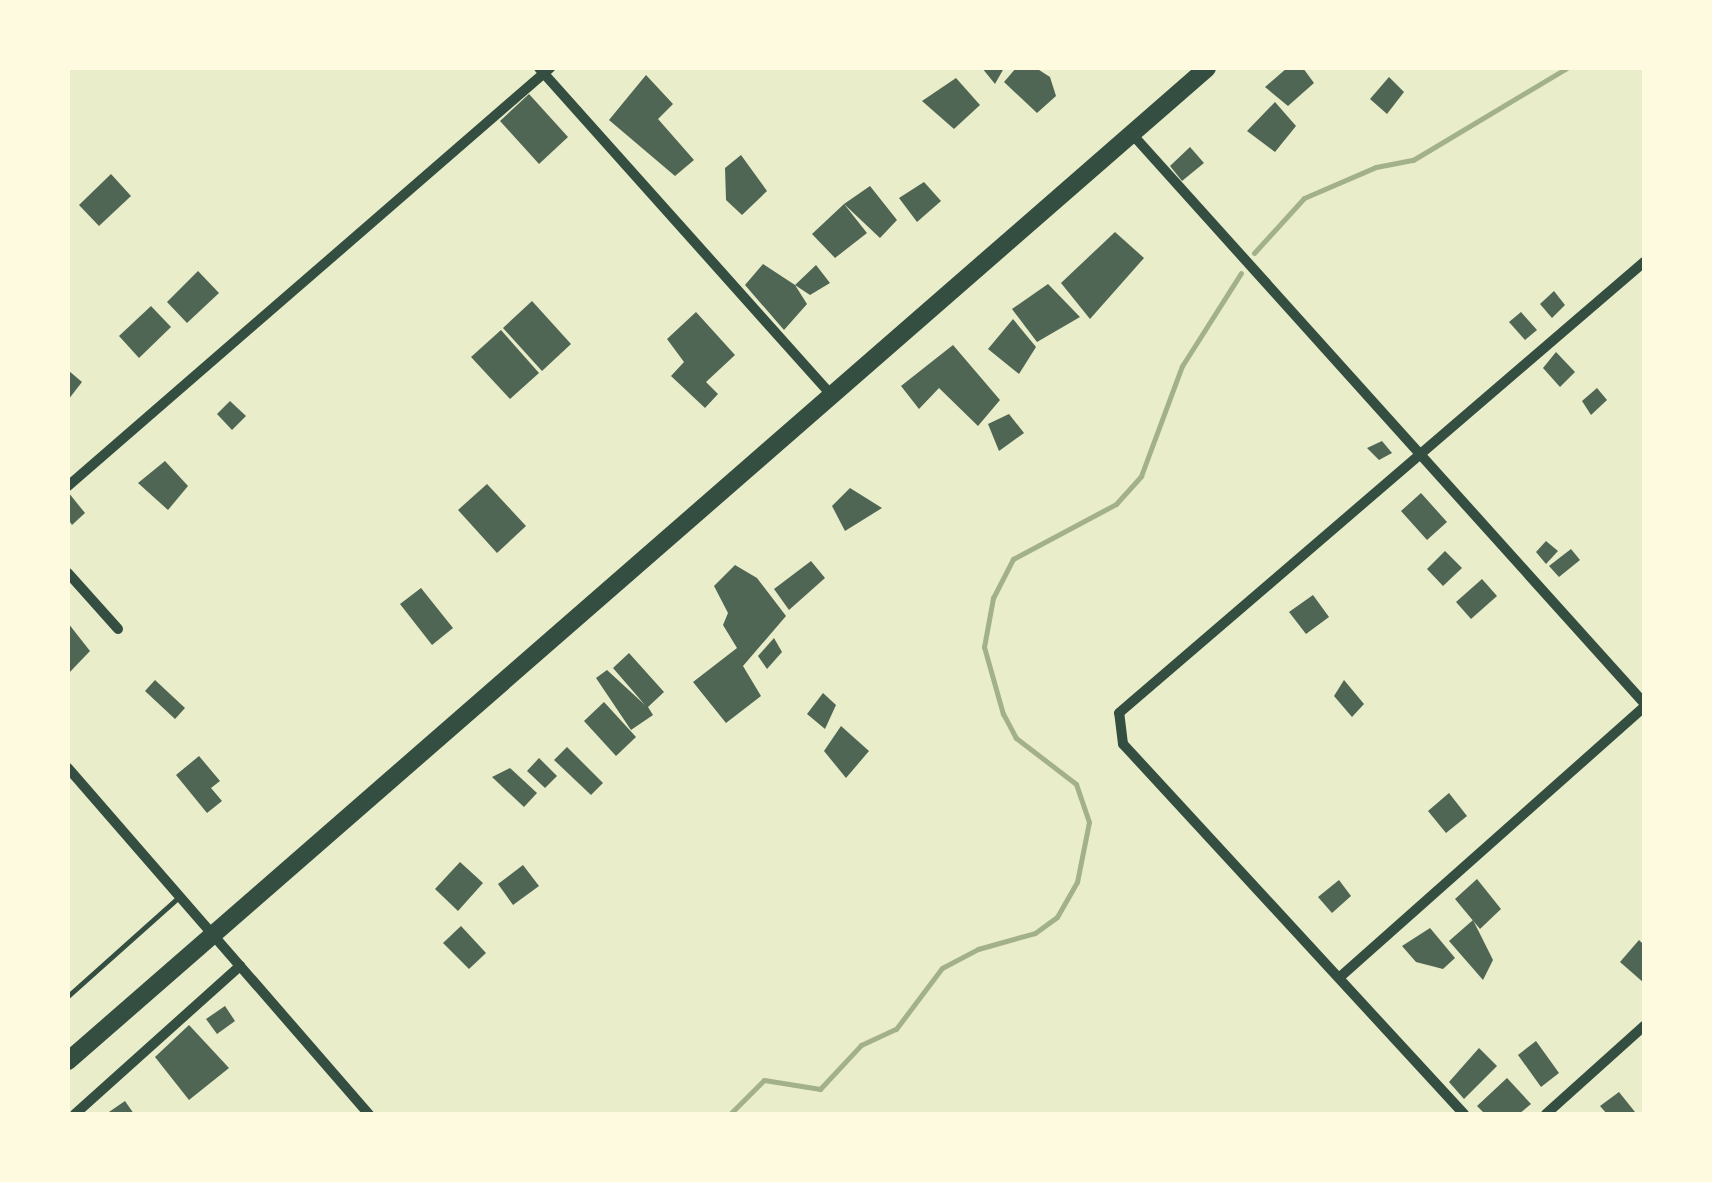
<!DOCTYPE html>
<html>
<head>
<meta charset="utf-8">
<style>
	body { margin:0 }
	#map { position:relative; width:1712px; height:1182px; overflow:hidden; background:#e9edc9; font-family:Raleway,sans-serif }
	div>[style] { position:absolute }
	.stream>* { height:5px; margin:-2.5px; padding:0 2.5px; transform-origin:2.5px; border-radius:2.5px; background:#a3b18a }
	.building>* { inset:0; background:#4f6655 }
	.service>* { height:5px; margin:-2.5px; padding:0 2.5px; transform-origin:2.5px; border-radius:2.5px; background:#344e41 }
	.minor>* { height:10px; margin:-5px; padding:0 5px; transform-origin:5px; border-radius:5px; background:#344e41 }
	.trunk>* { height:18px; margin:-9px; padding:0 9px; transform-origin:9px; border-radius:9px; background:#344e41 }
	span { translate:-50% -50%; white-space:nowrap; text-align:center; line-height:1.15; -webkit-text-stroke:8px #fefae0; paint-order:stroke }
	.frame { position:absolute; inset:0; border:70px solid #fefae0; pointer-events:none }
</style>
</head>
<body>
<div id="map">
	<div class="stream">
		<i style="left:1254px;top:253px;width:74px;rotate:-47.7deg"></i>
		<i style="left:1304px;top:198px;width:78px;rotate:-23.3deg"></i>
		<i style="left:1376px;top:167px;width:38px;rotate:-11deg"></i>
		<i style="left:1413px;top:160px;width:179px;rotate:-30.9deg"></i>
		<i style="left:730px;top:1114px;width:48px;rotate:-45deg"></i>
		<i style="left:764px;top:1080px;width:57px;rotate:9.1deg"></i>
		<i style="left:820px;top:1089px;width:60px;rotate:-47deg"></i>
		<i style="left:861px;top:1045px;width:38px;rotate:-25deg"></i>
		<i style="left:896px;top:1029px;width:76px;rotate:-53deg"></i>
		<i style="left:942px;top:968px;width:41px;rotate:-27.8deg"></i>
		<i style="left:978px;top:949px;width:59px;rotate:-15.7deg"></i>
		<i style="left:1035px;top:933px;width:27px;rotate:-36deg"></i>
		<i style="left:1057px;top:917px;width:40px;rotate:-60.3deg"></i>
		<i style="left:1077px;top:882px;width:61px;rotate:-78.7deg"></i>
		<i style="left:1089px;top:822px;width:40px;rotate:-108.9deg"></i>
		<i style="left:1076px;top:784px;width:76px;rotate:-142.5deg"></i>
		<i style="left:1016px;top:738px;width:27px;rotate:-118deg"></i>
		<i style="left:1003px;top:714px;width:70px;rotate:-105.8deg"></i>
		<i style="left:984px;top:647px;width:50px;rotate:-79.6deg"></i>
		<i style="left:993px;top:598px;width:44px;rotate:-62.9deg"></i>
		<i style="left:1013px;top:559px;width:117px;rotate:-28.1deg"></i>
		<i style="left:1116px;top:504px;width:38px;rotate:-48deg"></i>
		<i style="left:1141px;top:476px;width:117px;rotate:-69.6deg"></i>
		<i style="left:1182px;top:366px;width:110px;rotate:-57.6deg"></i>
	</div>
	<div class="building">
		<i style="clip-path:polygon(982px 68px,1004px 68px,995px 84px)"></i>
		<i style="clip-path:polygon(1016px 68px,1036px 68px,1050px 77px,1056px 96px,1037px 113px,1004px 82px)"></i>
		<i style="clip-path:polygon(1287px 68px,1303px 68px,1314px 83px,1288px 106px,1265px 87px)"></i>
		<i style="clip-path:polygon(646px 75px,673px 104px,658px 119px,694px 160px,675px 176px,609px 120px)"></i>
		<i style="clip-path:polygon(1389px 77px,1404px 92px,1387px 114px,1370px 99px)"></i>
		<i style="clip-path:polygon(956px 78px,980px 105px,954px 129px,922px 101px)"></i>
		<i style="clip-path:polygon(529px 94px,568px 137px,539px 164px,500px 121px)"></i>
		<i style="clip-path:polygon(1275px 102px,1296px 126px,1275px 152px,1247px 131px)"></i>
		<i style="clip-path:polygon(1190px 147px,1204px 163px,1182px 181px,1170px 166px)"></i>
		<i style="clip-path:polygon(741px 155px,767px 191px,742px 215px,726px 200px,725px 168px)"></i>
		<i style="clip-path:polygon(111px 174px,131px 196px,99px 226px,79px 205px)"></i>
		<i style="clip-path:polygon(924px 182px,941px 201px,917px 222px,899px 198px)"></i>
		<i style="clip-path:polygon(870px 186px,897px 220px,880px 238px,844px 204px,867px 233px,835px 258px,812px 234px,844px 204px)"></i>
		<i style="clip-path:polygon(1115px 232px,1144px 258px,1090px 319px,1061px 283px)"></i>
		<i style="clip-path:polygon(763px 264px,795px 285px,816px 265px,830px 283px,810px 295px,795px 285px,807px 304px,784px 330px,745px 285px)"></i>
		<i style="clip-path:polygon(198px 271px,219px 293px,187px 323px,167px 302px)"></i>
		<i style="clip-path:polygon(1048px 284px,1080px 317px,1037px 342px,1012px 309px)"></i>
		<i style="clip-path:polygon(1554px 291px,1565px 305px,1552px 318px,1540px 304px)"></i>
		<i style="clip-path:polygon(532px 301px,571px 344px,542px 371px,503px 328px)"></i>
		<i style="clip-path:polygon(151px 306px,171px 327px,139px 358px,119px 336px)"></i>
		<i style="clip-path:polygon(696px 312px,735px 355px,706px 382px,718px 394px,705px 408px,671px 376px,684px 362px,667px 339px)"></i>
		<i style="clip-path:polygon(1521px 312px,1537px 330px,1525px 340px,1509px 322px)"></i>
		<i style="clip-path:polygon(1013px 319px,1036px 347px,1019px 374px,988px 349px)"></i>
		<i style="clip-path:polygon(501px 330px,539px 373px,510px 399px,471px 357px)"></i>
		<i style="clip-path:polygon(953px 345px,1000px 400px,978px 426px,939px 388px,919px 409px,901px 386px)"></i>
		<i style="clip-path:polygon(1556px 352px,1575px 372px,1560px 387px,1543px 368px)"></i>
		<i style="clip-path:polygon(69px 371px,82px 382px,68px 400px,68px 372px)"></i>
		<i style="clip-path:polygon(1597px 388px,1607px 400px,1591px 415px,1582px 401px)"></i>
		<i style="clip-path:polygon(230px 401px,246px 416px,232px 430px,217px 414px)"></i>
		<i style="clip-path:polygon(1009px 414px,1024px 433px,999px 451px,988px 424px)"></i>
		<i style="clip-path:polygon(1382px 441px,1392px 453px,1379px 460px,1367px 448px)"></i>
		<i style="clip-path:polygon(165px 461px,188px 486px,168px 510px,138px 483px)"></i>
		<i style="clip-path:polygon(487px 484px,526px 526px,497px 553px,458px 510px)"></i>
		<i style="clip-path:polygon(850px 488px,882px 508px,845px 531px,832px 506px)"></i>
		<i style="clip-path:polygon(68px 492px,85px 513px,72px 525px,68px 519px)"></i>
		<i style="clip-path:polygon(1421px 493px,1447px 522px,1427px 540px,1401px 511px)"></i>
		<i style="clip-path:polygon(1546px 541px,1558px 551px,1546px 564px,1536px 552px)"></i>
		<i style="clip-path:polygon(1571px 549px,1580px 560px,1559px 577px,1549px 566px)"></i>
		<i style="clip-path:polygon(1445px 551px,1462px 568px,1443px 586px,1427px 569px)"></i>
		<i style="clip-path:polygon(811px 561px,825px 578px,789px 610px,774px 589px)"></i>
		<i style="clip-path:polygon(735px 565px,757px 578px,786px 616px,743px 666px,761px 696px,726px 723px,693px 682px,737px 648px,723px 625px,728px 613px,714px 586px)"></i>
		<i style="clip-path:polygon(1482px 579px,1497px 596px,1471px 619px,1456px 602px)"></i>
		<i style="clip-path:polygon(421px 588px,453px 628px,432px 645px,400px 604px)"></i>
		<i style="clip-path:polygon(1313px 595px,1329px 617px,1306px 634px,1289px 612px)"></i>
		<i style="clip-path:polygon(68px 623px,90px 651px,68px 674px)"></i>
		<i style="clip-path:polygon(774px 638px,782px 652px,767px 669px,758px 656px)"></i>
		<i style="clip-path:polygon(629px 653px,664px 692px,648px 707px,653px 715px,631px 730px,596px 678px,607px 670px,645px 705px,613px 668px)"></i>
		<i style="clip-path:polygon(155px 680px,185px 708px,175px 719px,145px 691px)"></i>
		<i style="clip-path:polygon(1344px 680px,1364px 704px,1352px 717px,1334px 696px)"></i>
		<i style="clip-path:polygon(823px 693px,836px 705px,825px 729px,807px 714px)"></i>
		<i style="clip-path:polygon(604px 702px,636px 737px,616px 756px,584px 721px)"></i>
		<i style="clip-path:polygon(841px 726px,869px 751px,846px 778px,824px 751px)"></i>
		<i style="clip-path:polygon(567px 747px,603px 783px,591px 795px,554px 760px)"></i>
		<i style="clip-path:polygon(199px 756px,220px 781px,211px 788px,222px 801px,207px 813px,176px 775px)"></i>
		<i style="clip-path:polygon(539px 758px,557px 776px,545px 788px,527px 771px)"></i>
		<i style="clip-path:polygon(510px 768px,537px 793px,524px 807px,492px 777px)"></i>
		<i style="clip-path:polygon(1449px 793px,1467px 816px,1446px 833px,1428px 811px)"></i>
		<i style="clip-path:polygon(460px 862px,483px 883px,458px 911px,435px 889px)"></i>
		<i style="clip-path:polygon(523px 865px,539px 886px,513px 905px,498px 884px)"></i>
		<i style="clip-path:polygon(1477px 879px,1501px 909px,1480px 929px,1455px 899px)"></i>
		<i style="clip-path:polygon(1339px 880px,1351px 896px,1332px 913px,1318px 897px)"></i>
		<i style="clip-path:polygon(1473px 920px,1493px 960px,1483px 980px,1449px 941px)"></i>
		<i style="clip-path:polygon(461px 926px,486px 953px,469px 969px,443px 943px)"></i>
		<i style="clip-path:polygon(1430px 928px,1455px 958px,1443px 969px,1416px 962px,1402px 946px)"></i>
		<i style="clip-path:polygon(1639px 940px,1644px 945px,1644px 983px,1620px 962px)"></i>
		<i style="clip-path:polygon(225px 1006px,235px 1021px,217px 1034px,206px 1019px)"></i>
		<i style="clip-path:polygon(189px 1025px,229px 1068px,189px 1100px,155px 1057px)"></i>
		<i style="clip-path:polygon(1536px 1041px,1559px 1073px,1541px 1087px,1518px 1055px)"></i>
		<i style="clip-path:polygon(1479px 1048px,1497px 1066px,1464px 1099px,1449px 1082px)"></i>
		<i style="clip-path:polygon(1507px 1078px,1531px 1104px,1519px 1114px,1485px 1114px,1477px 1106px)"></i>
		<i style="clip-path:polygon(1619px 1092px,1635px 1112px,1607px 1114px,1600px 1106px)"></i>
		<i style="clip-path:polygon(125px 1101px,134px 1114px,106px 1114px)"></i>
	</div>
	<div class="service">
		<i style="left:68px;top:996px;width:150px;rotate:-41.8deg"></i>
	</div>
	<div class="minor">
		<i style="left:539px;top:68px;width:438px;rotate:48.2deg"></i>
		<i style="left:1132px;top:134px;width:765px;rotate:48.02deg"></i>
		<i style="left:68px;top:486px;width:638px;rotate:-40.93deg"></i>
		<i style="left:68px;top:573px;width:75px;rotate:48.2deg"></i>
		<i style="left:68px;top:768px;width:459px;rotate:49deg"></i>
		<i style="left:1340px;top:977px;width:407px;rotate:-41.6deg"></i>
		<i style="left:75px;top:1114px;width:222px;rotate:-41.9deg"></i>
		<i style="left:1464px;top:1114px;width:503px;rotate:-132.66deg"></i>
		<i style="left:1123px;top:744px;width:31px;rotate:-97deg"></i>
		<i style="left:1119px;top:713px;width:692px;rotate:-40.66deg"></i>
		<i style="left:1546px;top:1114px;width:132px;rotate:-41.9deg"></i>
	</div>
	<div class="trunk">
		<i style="left:68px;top:1061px;width:1511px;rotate:-41.08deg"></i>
	</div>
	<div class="frame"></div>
</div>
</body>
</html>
